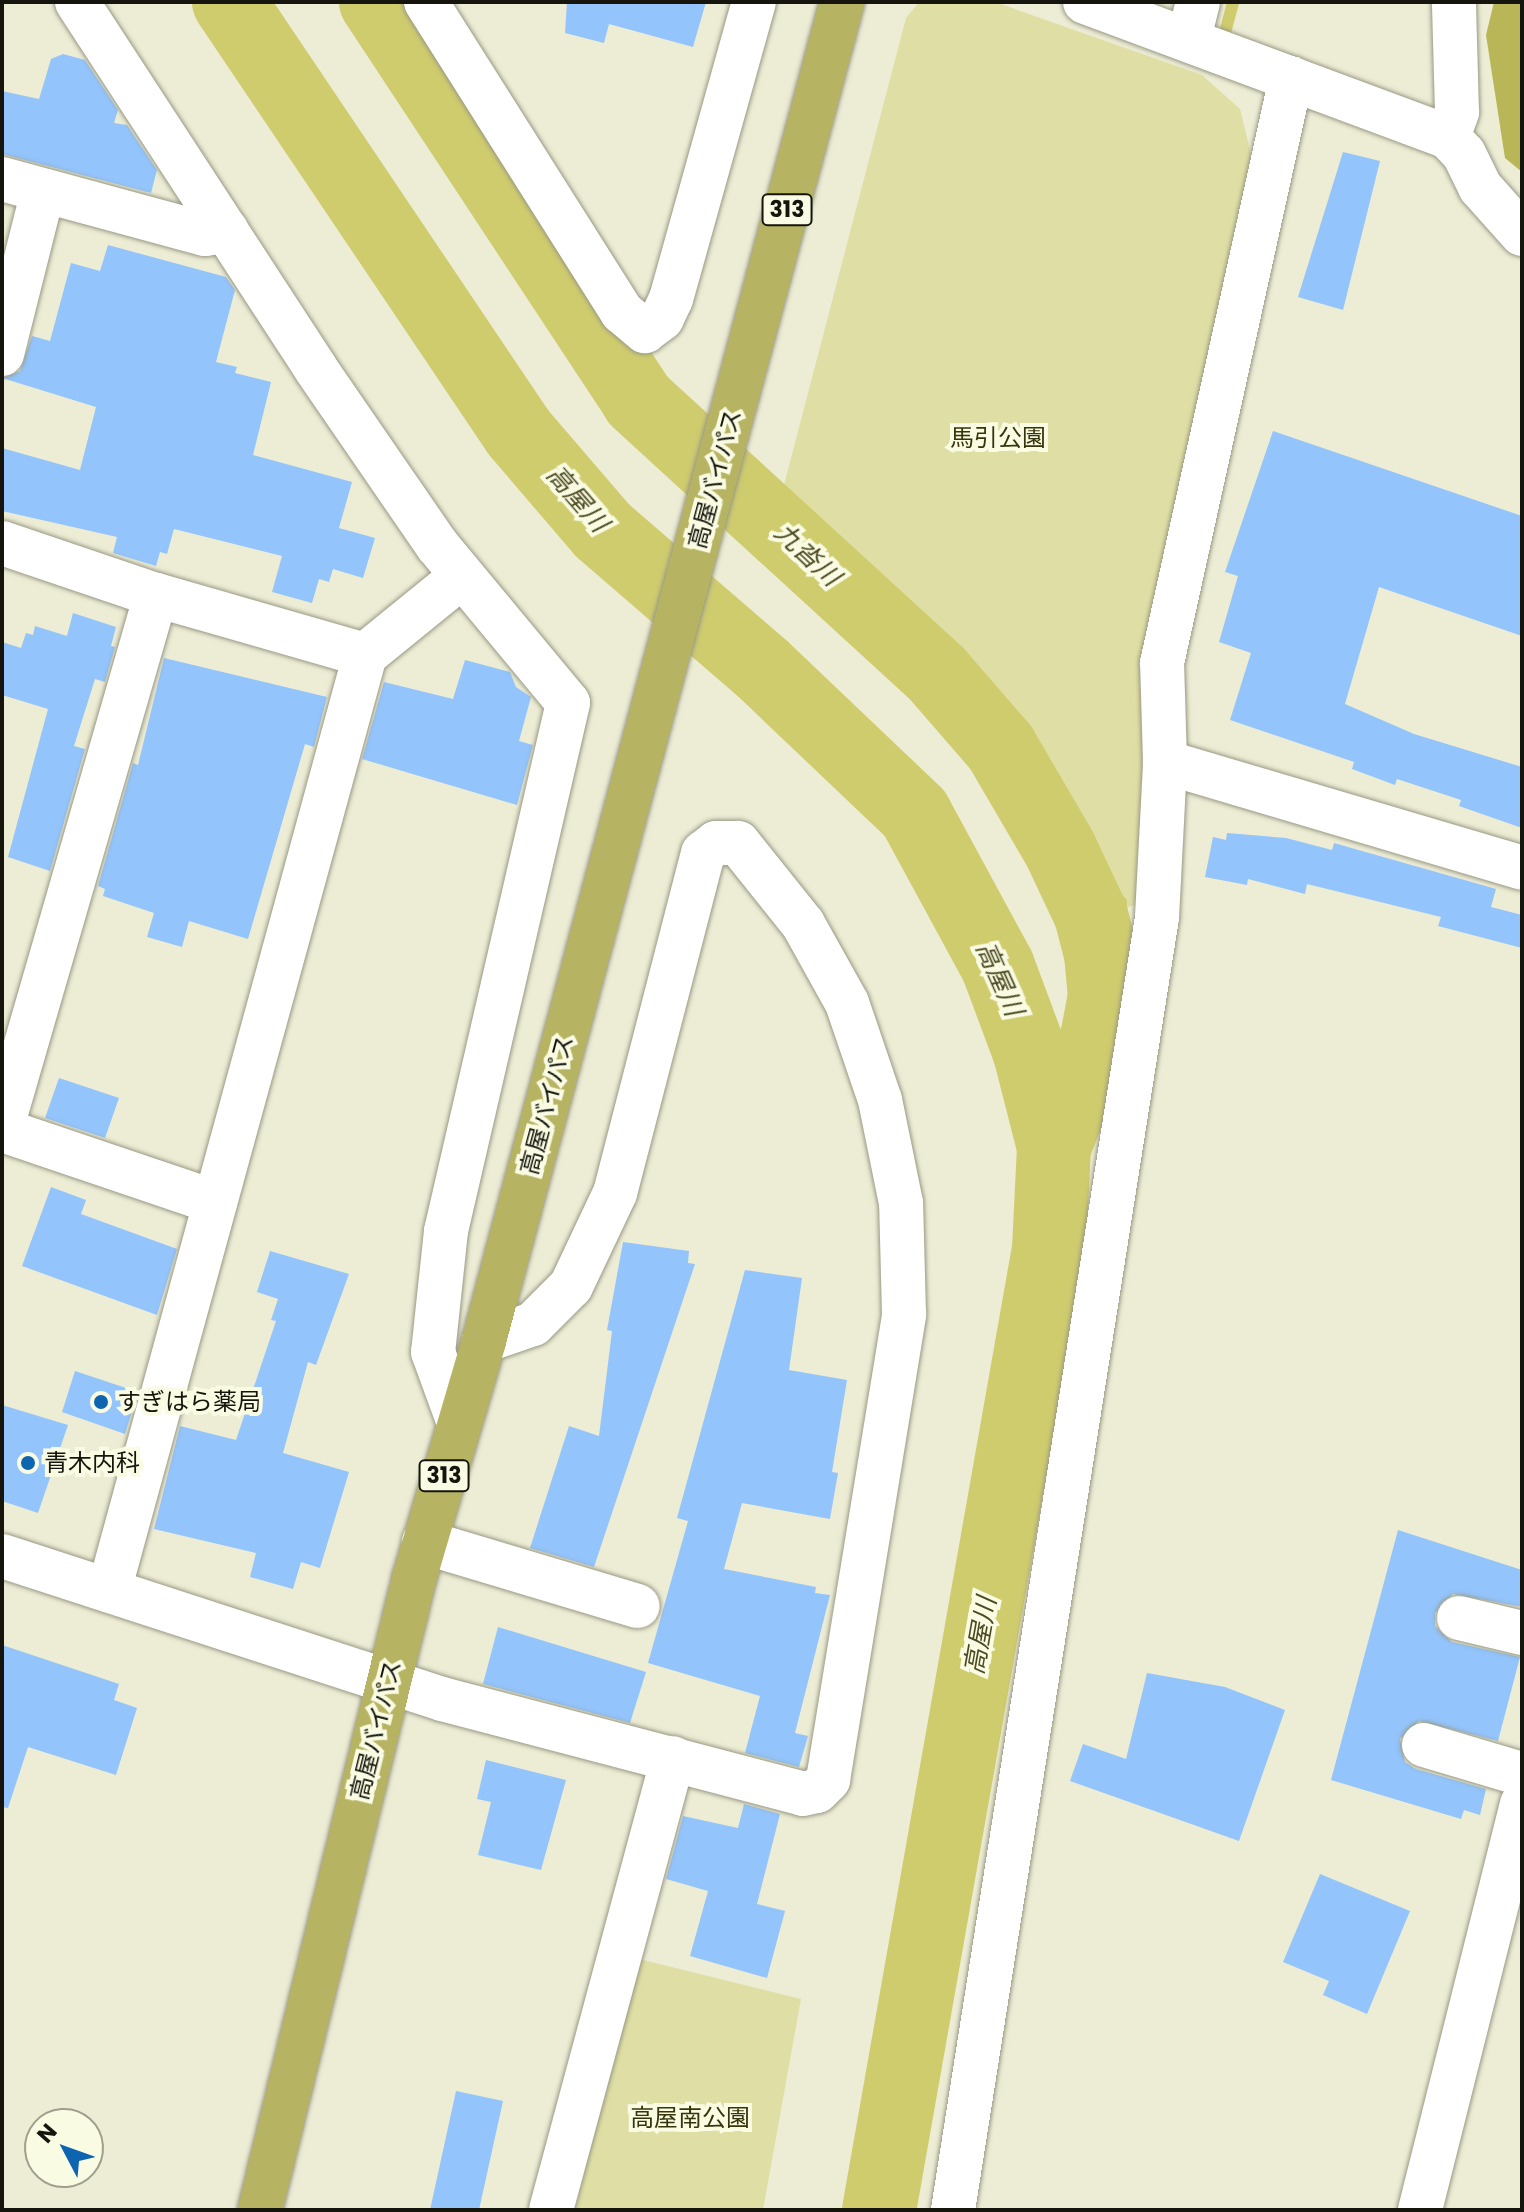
<!DOCTYPE html>
<html>
<head>
<meta charset="utf-8">
<style>
	body { margin:0 }
	#map { position:relative; width:1524px; height:2212px; overflow:hidden; background:#ededd6; font-family:Poppins,"Noto Sans JP",sans-serif }
	div>[style] { position:absolute }
	.green>* { inset:0; background:#dfdfa5 }
	.forest>* { inset:0; background:#b9b657 }
	.stream>* { height:12px; margin:-6px; padding:0 6px; transform-origin:6px; border-radius:6px; background:#cfcc6e }
	.river>* { height:74px; margin:-37px; padding:0 37px; transform-origin:37px; border-radius:37px; background:#cfcc6e }
	.building>* { inset:0; background:#93c4fb }
	.roads { filter:drop-shadow(0 0 2px #999984) drop-shadow(0 0 2px #999984) }
	.minor>* { height:44px; margin:-22px; padding:0 22px; transform-origin:22px; border-radius:22px; background:#fff }
	.highway>* { height:44px; margin:-22px; padding:0 22px; transform-origin:22px; border-radius:22px; background:#b6b463 }
	.dots>* { width:22px; height:22px; translate:-50% -50%; box-sizing:border-box; border:4px solid #fafbe3; border-radius:50% }
	span { translate:-50% -50%; white-space:nowrap; text-align:center; line-height:1.15; -webkit-text-stroke:8px #fafbe3; paint-order:stroke }
	.shield-label span { padding:2px 6px; background:#fafbe3; border:2px solid; border-radius:6px; -webkit-text-stroke-width:0 }
	.shield-label { font-size:22px; color:#15150d; font-weight:700 }
	.park-label { font-size:24px; color:#35340a }
	.street-label { font-size:24px; color:#15150d }
	.poi-label { font-size:24px; color:#15150d }
	.left { translate:0 -50%; text-align:left }
	.water-label { font-size:26px; color:#4b4a22; font-style:italic }
	.frame { position:absolute; inset:0; border:4px solid #15150d; pointer-events:none }
	.north { position:absolute; left:24px; top:2108px; width:80px; height:80px; box-sizing:border-box; background:#fafbe3; border:2px solid #9e9f8d; border-radius:50%; rotate:311deg; font-size:22px; font-weight:700; line-height:32px; text-align:center; color:#15150d }
	.north::after { content:''; display:block; margin:auto; width:28px; height:36px; background:#0d64b1; clip-path:polygon(50% 0,100% 100%,50% 72%,0 100%) }
</style>
</head>
<body>
<div id="map">
	<div class="green">
		<i style="clip-path:polygon(919px 2px,995px 2px,1202px 75px,1240px 109px,1257px 178px,1151px 650px,1136px 905px,1103px 913px,1078px 829px,1002px 712px,779px 504px,906px 18px)"></i>
		<i style="clip-path:polygon(639px 1959px,801px 1999px,763px 2210px,575px 2210px)"></i>
	</div>
	<div class="forest">
		<i style="clip-path:polygon(1494px 2px,1522px 2px,1522px 172px,1505px 158px,1486px 35px)"></i>
	</div>
	<div class="stream">
		<i style="left:1226px;top:29px;width:28px;rotate:-75deg"></i>
		<i style="left:1105px;top:996px;width:41px;rotate:-71.6deg"></i>
		<i style="left:1118px;top:957px;width:55px;rotate:-86.9deg"></i>
	</div>
	<div class="river">
		<i style="left:229px;top:2px;width:519px;rotate:56.07deg"></i>
		<i style="left:519px;top:433px;width:128px;rotate:49.4deg"></i>
		<i style="left:602px;top:530px;width:213px;rotate:40.8deg"></i>
		<i style="left:763px;top:669px;width:210px;rotate:43.6deg"></i>
		<i style="left:915px;top:814px;width:174px;rotate:61.5deg"></i>
		<i style="left:998px;top:967px;width:92px;rotate:69.6deg"></i>
		<i style="left:1030px;top:1053px;width:97px;rotate:75.7deg"></i>
		<i style="left:1054px;top:1147px;width:102px;rotate:92.8deg"></i>
		<i style="left:1049px;top:1249px;width:976px;rotate:100.03deg"></i>
		<i style="left:376px;top:2px;width:476px;rotate:56.6deg"></i>
		<i style="left:638px;top:400px;width:406px;rotate:42.5deg"></i>
		<i style="left:937px;top:674px;width:98px;rotate:49.1deg"></i>
		<i style="left:1001px;top:748px;width:117px;rotate:59.7deg"></i>
		<i style="left:1060px;top:849px;width:73px;rotate:64.8deg"></i>
		<i style="left:1091px;top:915px;width:40px;rotate:75.6deg"></i>
		<i style="left:1101px;top:954px;width:42px;rotate:84.6deg"></i>
		<i style="left:1105px;top:996px;width:43px;rotate:100.8deg"></i>
		<i style="left:1097px;top:1038px;width:117px;rotate:111.5deg"></i>
	</div>
	<div class="building">
		<i style="clip-path:polygon(567px 2px,706px 2px,693px 47px,609px 24px,604px 43px,565px 33px)"></i>
		<i style="clip-path:polygon(63px 54px,85px 60px,118px 110px,114px 123px,127px 125px,157px 170px,151px 193px,2px 154px,2px 91px,39px 99px,51px 59px)"></i>
		<i style="clip-path:polygon(1343px 152px,1380px 161px,1343px 310px,1298px 297px)"></i>
		<i style="clip-path:polygon(108px 245px,226px 277px,235px 290px,216px 362px,237px 367px,235px 373px,271px 382px,253px 455px,352px 482px,339px 528px,375px 538px,363px 578px,333px 569px,329px 582px,319px 579px,312px 603px,272px 592px,282px 556px,174px 529px,167px 554px,160px 552px,156px 566px,113px 553px,117px 537px,2px 511px,2px 448px,80px 470px,96px 407px,2px 378px,20px 371px,32px 336px,50px 341px,71px 263px,100px 271px)"></i>
		<i style="clip-path:polygon(1273px 431px,1522px 516px,1522px 636px,1379px 587px,1345px 704px,1414px 734px,1522px 767px,1522px 828px,1459px 806px,1461px 800px,1397px 779px,1395px 785px,1352px 769px,1354px 762px,1230px 720px,1251px 653px,1219px 642px,1238px 576px,1225px 572px)"></i>
		<i style="clip-path:polygon(73px 613px,116px 627px,111px 646px,115px 647px,105px 682px,95px 679px,74px 746px,85px 749px,50px 871px,8px 857px,48px 709px,2px 695px,2px 642px,21px 648px,26px 633px,33px 635px,35px 626px,67px 636px)"></i>
		<i style="clip-path:polygon(164px 658px,327px 697px,314px 747px,305px 744px,248px 939px,189px 921px,182px 947px,147px 937px,154px 913px,103px 896px,105px 889px,98px 886px,133px 763px,138px 765px)"></i>
		<i style="clip-path:polygon(465px 660px,510px 672px,516px 687px,531px 697px,519px 741px,533px 745px,517px 805px,362px 759px,384px 682px,453px 699px)"></i>
		<i style="clip-path:polygon(1227px 833px,1286px 838px,1332px 850px,1334px 843px,1496px 889px,1491px 907px,1522px 915px,1522px 948px,1438px 926px,1441px 917px,1307px 884px,1305px 894px,1248px 879px,1247px 885px,1205px 877px,1213px 837px,1226px 840px)"></i>
		<i style="clip-path:polygon(59px 1078px,119px 1098px,105px 1138px,45px 1118px)"></i>
		<i style="clip-path:polygon(51px 1187px,86px 1200px,81px 1214px,177px 1249px,157px 1315px,22px 1266px)"></i>
		<i style="clip-path:polygon(623px 1242px,689px 1251px,688px 1263px,695px 1264px,594px 1567px,530px 1548px,569px 1426px,599px 1436px,612px 1331px,607px 1330px)"></i>
		<i style="clip-path:polygon(270px 1251px,349px 1274px,316px 1365px,308px 1362px,283px 1453px,349px 1472px,320px 1568px,301px 1562px,293px 1589px,250px 1577px,256px 1553px,154px 1529px,180px 1426px,236px 1440px,276px 1321px,271px 1320px,278px 1299px,257px 1292px)"></i>
		<i style="clip-path:polygon(745px 1270px,802px 1278px,789px 1370px,847px 1380px,832px 1472px,838px 1473px,830px 1519px,742px 1503px,724px 1569px,816px 1587px,815px 1593px,830px 1595px,795px 1733px,808px 1736px,799px 1767px,745px 1753px,760px 1696px,648px 1663px,688px 1521px,677px 1518px)"></i>
		<i style="clip-path:polygon(75px 1371px,138px 1392px,125px 1434px,62px 1412px)"></i>
		<i style="clip-path:polygon(2px 1405px,68px 1425px,38px 1513px,2px 1501px)"></i>
		<i style="clip-path:polygon(1398px 1530px,1522px 1570px,1522px 1607px,1453px 1594px,1435px 1613px,1435px 1626px,1452px 1642px,1520px 1657px,1498px 1741px,1419px 1721px,1400px 1739px,1405px 1762px,1416px 1769px,1486px 1789px,1480px 1815px,1464px 1810px,1461px 1819px,1331px 1780px)"></i>
		<i style="clip-path:polygon(498px 1627px,646px 1672px,630px 1723px,483px 1684px)"></i>
		<i style="clip-path:polygon(2px 1645px,119px 1684px,114px 1700px,137px 1708px,116px 1775px,28px 1747px,8px 1808px,2px 1807px)"></i>
		<i style="clip-path:polygon(1147px 1673px,1225px 1687px,1285px 1710px,1239px 1841px,1070px 1781px,1083px 1744px,1126px 1759px)"></i>
		<i style="clip-path:polygon(486px 1760px,566px 1780px,541px 1870px,478px 1855px,491px 1802px,477px 1799px)"></i>
		<i style="clip-path:polygon(744px 1804px,780px 1814px,757px 1904px,785px 1911px,767px 1978px,690px 1956px,708px 1891px,666px 1879px,683px 1816px,738px 1828px)"></i>
		<i style="clip-path:polygon(1320px 1874px,1410px 1911px,1367px 2014px,1323px 1995px,1329px 1981px,1283px 1962px)"></i>
		<i style="clip-path:polygon(456px 2091px,503px 2101px,479px 2210px,430px 2210px)"></i>
	</div>
	<div class="roads">
		<div class="minor">
			<i style="left:77px;top:2px;width:438px;rotate:56.9deg"></i>
			<i style="left:316px;top:369px;width:214px;rotate:55.5deg"></i>
			<i style="left:437px;top:545px;width:205px;rotate:50.3deg"></i>
			<i style="left:568px;top:703px;width:542px;rotate:103.01deg"></i>
			<i style="left:446px;top:1231px;width:122px;rotate:96.1deg"></i>
			<i style="left:433px;top:1352px;width:76px;rotate:69.9deg"></i>
			<i style="left:426px;top:2px;width:367px;rotate:57.7deg"></i>
			<i style="left:622px;top:312px;width:30px;rotate:40deg"></i>
			<i style="left:645px;top:331px;width:21px;rotate:-37deg"></i>
			<i style="left:662px;top:318px;width:21px;rotate:-65deg"></i>
			<i style="left:671px;top:299px;width:308px;rotate:-74.4deg"></i>
			<i style="left:1085px;top:2px;width:387px;rotate:20.4deg"></i>
			<i style="left:1448px;top:137px;width:23px;rotate:47deg"></i>
			<i style="left:1464px;top:154px;width:37px;rotate:64deg"></i>
			<i style="left:1480px;top:187px;width:63px;rotate:48.2deg"></i>
			<i style="left:1189px;top:38px;width:37px;rotate:-76deg"></i>
			<i style="left:1448px;top:137px;width:27px;rotate:-70deg"></i>
			<i style="left:1457px;top:112px;width:110px;rotate:-91.6deg"></i>
			<i style="left:2px;top:179px;width:210px;rotate:15.2deg"></i>
			<i style="left:205px;top:234px;width:22px;rotate:-8deg"></i>
			<i style="left:2px;top:354px;width:168px;rotate:-75.9deg"></i>
			<i style="left:2px;top:543px;width:163px;rotate:18.7deg"></i>
			<i style="left:156px;top:595px;width:217px;rotate:16deg"></i>
			<i style="left:365px;top:655px;width:970px;rotate:105.3deg"></i>
			<i style="left:365px;top:655px;width:124px;rotate:-39.1deg"></i>
			<i style="left:1165px;top:762px;width:372px;rotate:16.5deg"></i>
			<i style="left:2px;top:1127px;width:554px;rotate:-73.86deg"></i>
			<i style="left:2px;top:1130px;width:225px;rotate:18.7deg"></i>
			<i style="left:424px;top:1542px;width:223px;rotate:16.7deg"></i>
			<i style="left:2px;top:1556px;width:463px;rotate:18deg"></i>
			<i style="left:442px;top:1699px;width:373px;rotate:14.7deg"></i>
			<i style="left:803px;top:1794px;width:14px;rotate:-12deg"></i>
			<i style="left:817px;top:1791px;width:16px;rotate:-45deg"></i>
			<i style="left:828px;top:1780px;width:472px;rotate:-80.7deg"></i>
			<i style="left:904px;top:1314px;width:111px;rotate:-91.5deg"></i>
			<i style="left:901px;top:1203px;width:105px;rotate:-101.5deg"></i>
			<i style="left:880px;top:1100px;width:102px;rotate:-108.8deg"></i>
			<i style="left:847px;top:1003px;width:90px;rotate:-119.1deg"></i>
			<i style="left:803px;top:924px;width:104px;rotate:-128.7deg"></i>
			<i style="left:738px;top:843px;width:22px;rotate:180deg"></i>
			<i style="left:716px;top:843px;width:16px;rotate:142deg"></i>
			<i style="left:703px;top:853px;width:351px;rotate:104.5deg"></i>
			<i style="left:615px;top:1193px;width:103px;rotate:115.3deg"></i>
			<i style="left:571px;top:1286px;width:54px;rotate:135deg"></i>
			<i style="left:533px;top:1324px;width:52px;rotate:160.9deg"></i>
			<i style="left:1459px;top:1618px;width:65px;rotate:13.4deg"></i>
			<i style="left:1424px;top:1745px;width:102px;rotate:16.5deg"></i>
			<i style="left:551px;top:2210px;width:468px;rotate:-74.9deg"></i>
			<i style="left:953px;top:2210px;width:1309px;rotate:-81.03deg"></i>
			<i style="left:1157px;top:917px;width:155px;rotate:-87deg"></i>
			<i style="left:1165px;top:762px;width:99px;rotate:-91.7deg"></i>
			<i style="left:1162px;top:663px;width:599px;rotate:-77.56deg"></i>
			<i style="left:1420px;top:2210px;width:419px;rotate:-75.9deg"></i>
		</div>
		<div class="highway">
			<i style="left:260px;top:2210px;width:650px;rotate:-76.28deg"></i>
			<i style="left:414px;top:1579px;width:248px;rotate:-73.6deg"></i>
			<i style="left:484px;top:1341px;width:1386px;rotate:-75.03deg"></i>
		</div>
	</div>
	<div class="dots">
		<i style="left:101px;top:1402px;background:#0d64b1"></i>
		<i style="left:28px;top:1463px;background:#0d64b1"></i>
	</div>
	<div class="shield-label">
		<span style="left:787px;top:210px">313</span>
		<span style="left:444px;top:1476px">313</span>
	</div>
	<div class="park-label">
		<span style="left:998px;top:438px">馬引公園</span>
		<span style="left:690px;top:2118px">高屋南公園</span>
	</div>
	<div class="street-label">
		<span style="left:715px;top:479px;rotate:-75deg">高屋バイパス</span>
		<span style="left:547px;top:1105px;rotate:-75deg">高屋バイパス</span>
		<span style="left:376px;top:1730px;rotate:-76deg">高屋バイパス</span>
	</div>
	<div class="poi-label">
		<span class="left" style="left:117px;top:1402px">すぎはら薬局</span>
		<span class="left" style="left:44px;top:1463px">青木内科</span>
	</div>
	<div class="water-label">
		<span style="left:577px;top:499px;rotate:49deg">高屋川</span>
		<span style="left:807px;top:555px;rotate:43deg">九沓川</span>
		<span style="left:999px;top:979px;rotate:66deg">高屋川</span>
		<span style="left:981px;top:1636px;rotate:-80deg">高屋川</span>
	</div>
	<div class="frame"></div>
	<div class="north">N</div>
</div>
</body>
</html>
